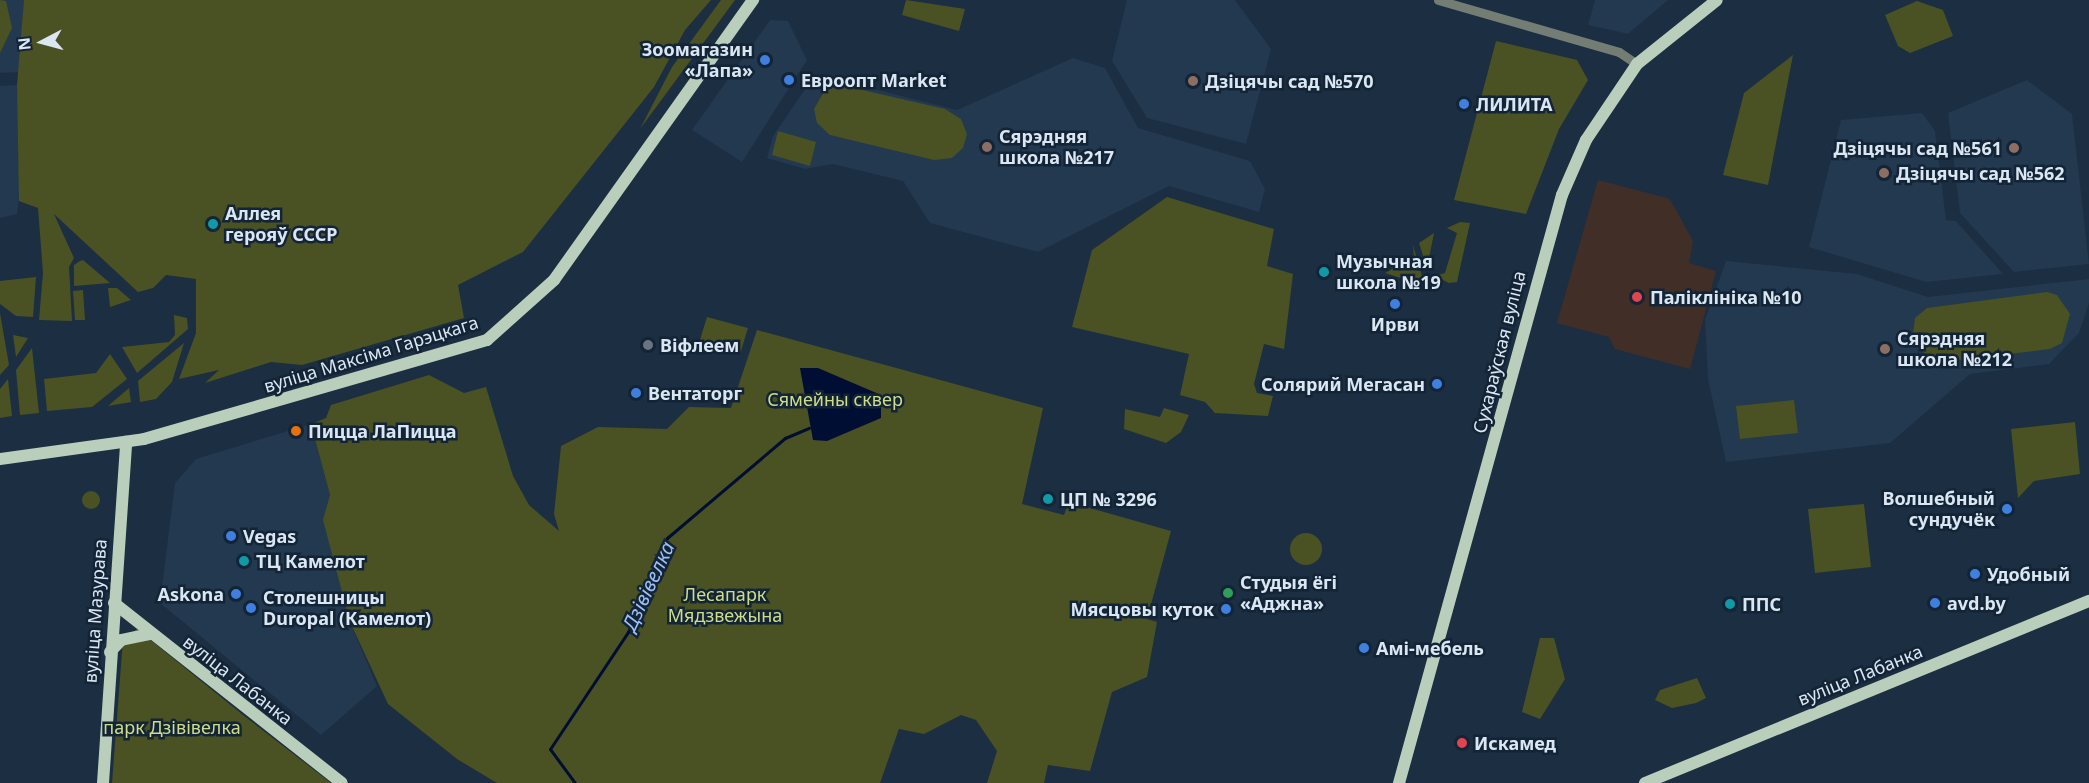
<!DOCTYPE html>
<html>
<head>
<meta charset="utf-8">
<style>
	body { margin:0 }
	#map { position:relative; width:2089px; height:783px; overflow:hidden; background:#1c2e41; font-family:"Noto Sans",sans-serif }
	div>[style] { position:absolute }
	.built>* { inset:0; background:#223950 }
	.medical>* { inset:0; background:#412f27 }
	.green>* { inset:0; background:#4a5123 }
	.round { border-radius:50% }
	.water>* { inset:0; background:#000e33 }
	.stream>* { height:3px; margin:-1.5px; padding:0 1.5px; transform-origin:1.5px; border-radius:1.5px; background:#000e33 }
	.minor>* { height:9px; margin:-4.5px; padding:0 4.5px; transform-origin:4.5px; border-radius:4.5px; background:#737d74 }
	.major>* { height:12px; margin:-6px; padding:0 6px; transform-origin:6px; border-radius:6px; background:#b9cfbb }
	.dots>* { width:16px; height:16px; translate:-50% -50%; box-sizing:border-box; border:3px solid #132436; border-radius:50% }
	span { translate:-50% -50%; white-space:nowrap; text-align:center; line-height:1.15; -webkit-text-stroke:5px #132436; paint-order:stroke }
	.poi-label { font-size:18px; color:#dae6f2; font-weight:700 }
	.right { translate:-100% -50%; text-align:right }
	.left { translate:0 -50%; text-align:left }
	.street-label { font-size:18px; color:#dae6f2 }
	.park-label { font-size:18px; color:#cfdd89 }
	.water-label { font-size:20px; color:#9dc0f6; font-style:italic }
	.north { position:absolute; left:12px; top:12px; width:60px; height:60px; -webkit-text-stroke:4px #132436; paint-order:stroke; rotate:264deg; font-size:16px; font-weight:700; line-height:24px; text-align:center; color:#dae6f2 }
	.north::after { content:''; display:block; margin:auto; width:21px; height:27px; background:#dae6f2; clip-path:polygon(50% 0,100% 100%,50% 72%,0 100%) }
</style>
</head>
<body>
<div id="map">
	<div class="built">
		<i style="clip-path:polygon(0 0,24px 0,21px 72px,0 73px)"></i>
		<i style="clip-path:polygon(1127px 0,1235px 0,1271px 49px,1246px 144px,1147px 118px,1112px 61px)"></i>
		<i style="clip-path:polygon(1595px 0,1668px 0,1628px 34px,1588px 25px)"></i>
		<i style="clip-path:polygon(770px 20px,788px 21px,807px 60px,742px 162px,692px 130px)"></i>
		<i style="clip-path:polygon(1073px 58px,1105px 68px,1138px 128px,1250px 161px,1265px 189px,1259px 212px,1169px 186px,1038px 252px,930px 223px,903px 181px,833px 164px,805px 169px,767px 158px,773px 136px,810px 82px,850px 83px,957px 110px)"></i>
		<i style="clip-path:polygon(2027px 80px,2072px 114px,2089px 264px,2014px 272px,1960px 213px,1948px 113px)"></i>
		<i style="clip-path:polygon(17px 85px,22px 175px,17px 214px,0 218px,0 86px)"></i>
		<i style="clip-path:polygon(1922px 113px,1935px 131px,1946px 220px,1956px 221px,2003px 274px,1926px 282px,1809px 247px,1841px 120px)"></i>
		<i style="clip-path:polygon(1726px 261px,1857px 274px,1928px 297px,2089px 279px,2089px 303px,2079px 333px,2049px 364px,1970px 374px,1890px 443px,1726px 462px,1708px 379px,1705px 320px)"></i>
		<i style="clip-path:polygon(311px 424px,330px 495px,350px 622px,377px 686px,321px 735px,160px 603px,175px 483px,196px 459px)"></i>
	</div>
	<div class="medical">
		<i style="clip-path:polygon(1598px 180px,1670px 199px,1693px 241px,1689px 263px,1716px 271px,1690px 369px,1615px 349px,1609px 337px,1557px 323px)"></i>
	</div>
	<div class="green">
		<i style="clip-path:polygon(0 0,6px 1px,12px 28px,0 53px)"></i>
		<i style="clip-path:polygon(24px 0,711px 0,685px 30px,654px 87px,523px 252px,458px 285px,464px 318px,302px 365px,271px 362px,205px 383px,219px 370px,179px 379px,196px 333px,196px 279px,166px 275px,153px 288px,138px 292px,54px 214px,74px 258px,69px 267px,72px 321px,39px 320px,43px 273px,38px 208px,19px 201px,17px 85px)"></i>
		<i style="clip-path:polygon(721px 0,735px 0,640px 129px,672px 67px)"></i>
		<i style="clip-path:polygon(906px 0,965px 9px,959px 31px,902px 15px)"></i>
		<i style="clip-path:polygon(1917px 1px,1943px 10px,1953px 36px,1910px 53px,1898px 46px,1885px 15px)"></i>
		<i style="clip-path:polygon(1496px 41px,1577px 60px,1588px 80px,1559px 129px,1526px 214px,1454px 200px)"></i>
		<i style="clip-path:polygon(1793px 55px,1768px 185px,1723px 175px,1744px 93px)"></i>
		<i style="clip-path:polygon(841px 85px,945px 109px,961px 119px,967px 134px,963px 148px,952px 158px,934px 160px,830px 135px,817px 123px,814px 109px,826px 88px)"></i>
		<i style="clip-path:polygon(778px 131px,816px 142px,810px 166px,772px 155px)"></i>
		<i style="clip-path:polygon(1167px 197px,1274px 229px,1267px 266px,1293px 274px,1284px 349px,1264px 344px,1254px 384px,1257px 393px,1273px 396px,1268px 416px,1215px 413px,1205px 402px,1180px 395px,1189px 354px,1072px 327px,1092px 250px)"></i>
		<i style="clip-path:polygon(1460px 222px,1470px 223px,1457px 282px,1449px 283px,1435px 276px,1445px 273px,1457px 233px,1447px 228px)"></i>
		<i style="clip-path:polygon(1434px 233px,1427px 268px,1419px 243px)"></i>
		<i style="clip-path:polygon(1413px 245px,1422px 276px,1420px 284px,1385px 273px,1414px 257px)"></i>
		<i style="clip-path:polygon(80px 261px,83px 260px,110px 283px,74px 286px,74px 265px)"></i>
		<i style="clip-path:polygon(36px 277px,33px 317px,16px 316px,0 304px,0 281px)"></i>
		<i style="clip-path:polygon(108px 288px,117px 288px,131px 300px,110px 307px)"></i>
		<i style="clip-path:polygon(83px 290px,85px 320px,75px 320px,73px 291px)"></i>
		<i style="clip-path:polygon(2047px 292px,2057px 295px,2070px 314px,2062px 343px,2050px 349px,1936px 363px,1912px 342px,1915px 318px,1927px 308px)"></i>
		<i style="clip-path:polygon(0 313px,9px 365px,0 375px)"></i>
		<i style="clip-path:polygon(174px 315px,187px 318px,188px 329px,137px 373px,122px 347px,169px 342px,175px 335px)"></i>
		<i style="clip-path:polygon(707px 317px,748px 328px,740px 354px,699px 343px)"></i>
		<i style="clip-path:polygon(757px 330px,1043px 408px,1022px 504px,1064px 515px,1069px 502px,1171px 531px,1147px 619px,1157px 622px,1147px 677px,1112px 692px,1090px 771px,1048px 765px,1044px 783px,987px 783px,997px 751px,976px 720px,961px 715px,924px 734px,899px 729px,880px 783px,497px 783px,457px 759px,388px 704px,350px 622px,323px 520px,330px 495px,311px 424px,326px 418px,331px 405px,429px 375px,464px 393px,486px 387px,513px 476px,529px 505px,559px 531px,554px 514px,561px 446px,598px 427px,667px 429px,689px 407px,731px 408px)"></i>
		<i style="clip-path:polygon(13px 335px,28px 338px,16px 357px)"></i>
		<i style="clip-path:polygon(184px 343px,172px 382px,156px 399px,140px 402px,138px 381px)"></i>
		<i style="clip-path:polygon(32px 348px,39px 413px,20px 415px,16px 370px)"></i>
		<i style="clip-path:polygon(110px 354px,127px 379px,92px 407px,47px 411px,44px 379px,96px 373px)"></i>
		<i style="clip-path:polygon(8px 379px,12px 416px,0 418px,0 389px)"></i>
		<i style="clip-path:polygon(129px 388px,131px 402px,108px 406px)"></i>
		<i style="clip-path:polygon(1794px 400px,1798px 433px,1740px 439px,1736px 406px)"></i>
		<i style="clip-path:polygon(1164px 408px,1189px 415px,1181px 432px,1166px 443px,1124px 429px,1125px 409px,1160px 417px)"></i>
		<i style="clip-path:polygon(2075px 422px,2080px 474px,2034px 481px,2018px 498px,2011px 429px)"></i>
		<i class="round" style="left:82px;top:491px;width:18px;height:18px"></i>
		<i style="clip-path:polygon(1864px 504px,1871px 567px,1815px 573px,1808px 509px)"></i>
		<i class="round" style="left:1290px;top:533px;width:32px;height:32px"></i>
		<i style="clip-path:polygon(137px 629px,243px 715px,331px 783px,112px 783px,123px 639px)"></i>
		<i style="clip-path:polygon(1540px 638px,1554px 638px,1565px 679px,1540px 719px,1522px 712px)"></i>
		<i style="clip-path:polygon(1697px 678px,1706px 698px,1696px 703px,1672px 708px,1655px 700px,1660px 690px)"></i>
	</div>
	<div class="water">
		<i style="clip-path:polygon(800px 368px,818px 368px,881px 395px,881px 418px,827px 441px,813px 440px)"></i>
	</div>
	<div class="stream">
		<i style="left:575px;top:783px;width:42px;rotate:-126.3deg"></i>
		<i style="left:550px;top:749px;width:141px;rotate:-56.3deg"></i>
		<i style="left:628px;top:632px;width:102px;rotate:-67.5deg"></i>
		<i style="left:667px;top:538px;width:155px;rotate:-40.3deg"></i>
		<i style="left:785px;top:438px;width:26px;rotate:-23deg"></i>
	</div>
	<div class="minor">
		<i style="left:1438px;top:0;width:188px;rotate:16deg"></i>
		<i style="left:1619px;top:52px;width:22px;rotate:34deg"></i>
	</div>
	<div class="major">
		<i style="left:0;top:459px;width:145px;rotate:-7.9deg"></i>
		<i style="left:144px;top:439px;width:357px;rotate:-16.1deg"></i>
		<i style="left:487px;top:340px;width:90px;rotate:-41.8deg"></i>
		<i style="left:554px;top:280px;width:344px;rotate:-54.6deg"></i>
		<i style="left:114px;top:603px;width:290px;rotate:38.3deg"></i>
		<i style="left:110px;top:652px;width:16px;rotate:-47deg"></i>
		<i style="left:121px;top:640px;width:30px;rotate:-12deg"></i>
		<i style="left:103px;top:783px;width:342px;rotate:-86.1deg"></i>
		<i style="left:1399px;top:783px;width:610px;rotate:-74.51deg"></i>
		<i style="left:1562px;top:195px;width:60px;rotate:-66.4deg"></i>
		<i style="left:1586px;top:140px;width:92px;rotate:-56.1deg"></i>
		<i style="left:1637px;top:64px;width:102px;rotate:-38.7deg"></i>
		<i style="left:1645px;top:783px;width:480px;rotate:-22.3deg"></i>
	</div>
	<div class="dots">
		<i style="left:765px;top:60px;background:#3f7fe0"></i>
		<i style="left:789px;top:80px;background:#3f7fe0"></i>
		<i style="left:1193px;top:81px;background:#8d6e63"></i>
		<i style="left:1464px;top:104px;background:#3f7fe0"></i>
		<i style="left:987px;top:147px;background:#8d6e63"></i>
		<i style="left:2014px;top:148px;background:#8d6e63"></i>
		<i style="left:1884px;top:173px;background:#8d6e63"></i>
		<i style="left:213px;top:224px;background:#0f9aa8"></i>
		<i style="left:1324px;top:272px;background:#0f9aa8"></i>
		<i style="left:1637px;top:297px;background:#e0444e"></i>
		<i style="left:1395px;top:304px;background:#3f7fe0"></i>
		<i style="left:648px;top:345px;background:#6b7280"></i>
		<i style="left:1885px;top:349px;background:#8d6e63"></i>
		<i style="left:1437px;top:384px;background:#3f7fe0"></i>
		<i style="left:636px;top:393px;background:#3f7fe0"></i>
		<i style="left:296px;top:431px;background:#e8710a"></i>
		<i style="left:1048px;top:499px;background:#0f9aa8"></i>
		<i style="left:2007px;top:509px;background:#3f7fe0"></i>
		<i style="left:231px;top:536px;background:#3f7fe0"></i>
		<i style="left:244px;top:561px;background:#0f9aa8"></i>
		<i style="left:1975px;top:574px;background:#3f7fe0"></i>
		<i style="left:1228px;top:593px;background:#2e9e5b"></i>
		<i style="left:236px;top:594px;background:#3f7fe0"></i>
		<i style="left:1935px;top:603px;background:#3f7fe0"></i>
		<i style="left:1730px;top:604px;background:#0f9aa8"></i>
		<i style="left:251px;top:608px;background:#3f7fe0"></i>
		<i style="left:1226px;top:609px;background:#3f7fe0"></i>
		<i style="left:1364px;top:648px;background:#3f7fe0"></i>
		<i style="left:1462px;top:743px;background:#e0444e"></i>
	</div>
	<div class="poi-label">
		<span class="right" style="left:753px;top:60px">Зоомагазин<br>«Лапа»</span>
		<span class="left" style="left:801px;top:80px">Евроопт Market</span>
		<span class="left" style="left:1205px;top:81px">Дзіцячы сад №570</span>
		<span class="left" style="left:1476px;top:104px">ЛИЛИТА</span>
		<span class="left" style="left:999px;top:147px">Сярэдняя<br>школа №217</span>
		<span class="right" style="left:2002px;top:148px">Дзіцячы сад №561</span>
		<span class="left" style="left:1896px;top:173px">Дзіцячы сад №562</span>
		<span class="left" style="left:225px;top:224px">Аллея<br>герояў СССР</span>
		<span class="left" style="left:1336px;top:272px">Музычная<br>школа №19</span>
		<span class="left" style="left:1650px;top:297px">Паліклініка №10</span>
		<span style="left:1395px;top:324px">Ирви</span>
		<span class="left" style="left:1897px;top:349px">Сярэдняя<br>школа №212</span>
		<span class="left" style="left:660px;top:345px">Віфлеем</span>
		<span class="right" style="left:1425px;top:384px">Солярий Мегасан</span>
		<span class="left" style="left:648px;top:393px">Вентаторг</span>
		<span class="left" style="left:308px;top:431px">Пицца ЛаПицца</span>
		<span class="left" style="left:1060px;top:499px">ЦП № 3296</span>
		<span class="right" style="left:1995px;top:509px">Волшебный<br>сундучёк</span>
		<span class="left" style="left:243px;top:536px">Vegas</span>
		<span class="left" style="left:256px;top:561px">ТЦ Камелот</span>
		<span class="left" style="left:1987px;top:574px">Удобный</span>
		<span class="left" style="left:1240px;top:593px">Студыя ёгі<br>«Аджна»</span>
		<span class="right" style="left:224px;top:594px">Askona</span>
		<span class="left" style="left:263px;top:608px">Столешницы<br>Duropal (Камелот)</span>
		<span class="left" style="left:1947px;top:603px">avd.by</span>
		<span class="left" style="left:1742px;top:604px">ППС</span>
		<span class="right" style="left:1214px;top:609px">Мясцовы куток</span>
		<span class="left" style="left:1376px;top:648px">Амі-мебель</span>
		<span class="left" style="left:1474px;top:743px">Искамед</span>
	</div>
	<div class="street-label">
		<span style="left:1499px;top:352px;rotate:-76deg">Сухараўская вуліца</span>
		<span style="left:371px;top:354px;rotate:-17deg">вуліца Максіма Гарэцкага</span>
		<span style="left:95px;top:611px;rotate:-86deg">вуліца Мазурава</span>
		<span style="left:1860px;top:675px;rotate:-22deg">вуліца Лабанка</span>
		<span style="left:238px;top:680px;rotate:38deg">вуліца Лабанка</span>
	</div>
	<div class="park-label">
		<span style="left:835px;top:399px">Сямейны сквер</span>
		<span style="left:725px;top:605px">Лесапарк<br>Мядзвежына</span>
		<span style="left:172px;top:727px">парк Дзівівелка</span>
	</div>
	<div class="water-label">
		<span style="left:648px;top:586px;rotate:-65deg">Дзівівелка</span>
	</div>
	<div class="north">N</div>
</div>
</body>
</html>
